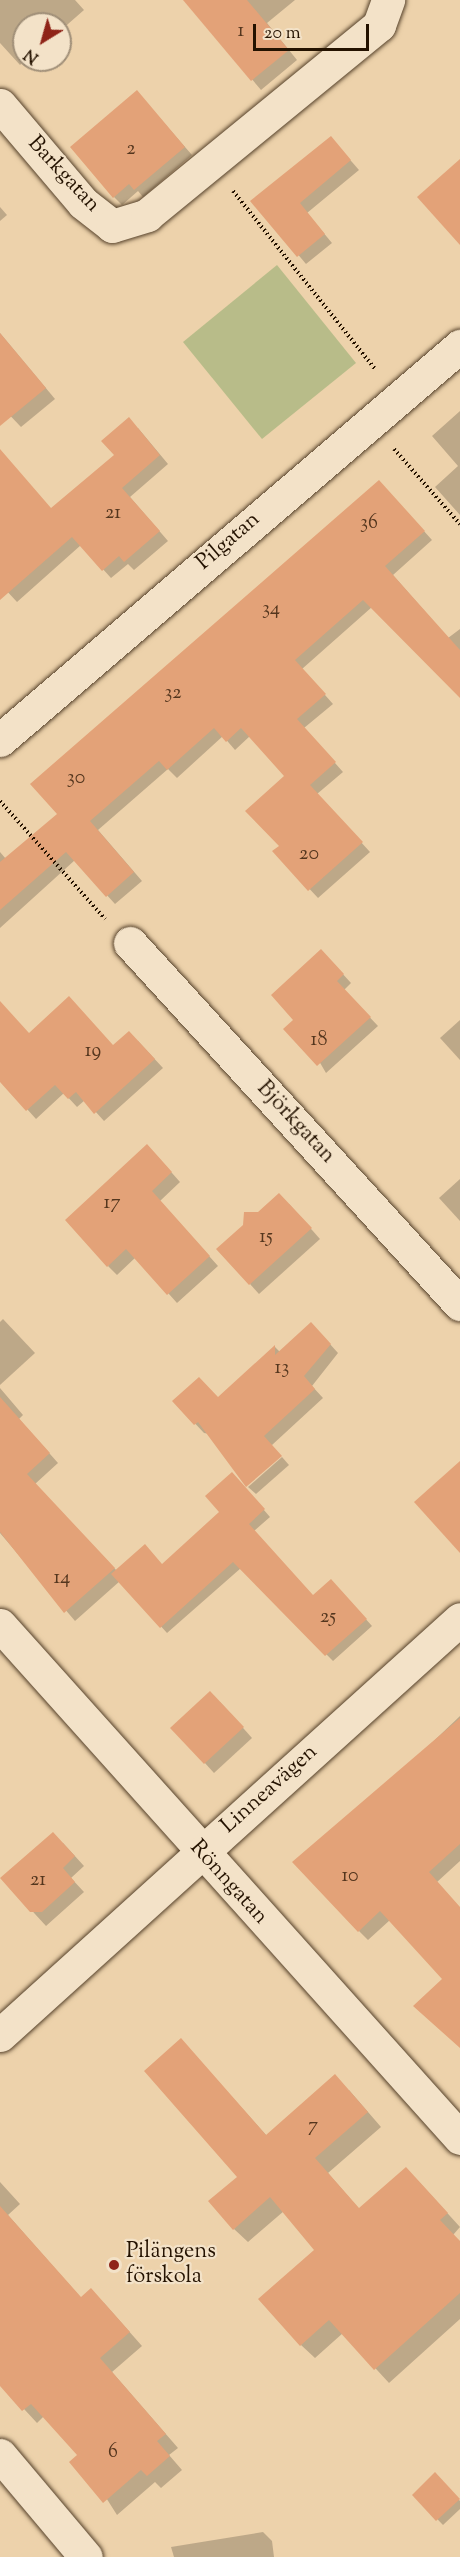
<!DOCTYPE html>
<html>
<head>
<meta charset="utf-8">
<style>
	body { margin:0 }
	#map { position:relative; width:460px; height:2557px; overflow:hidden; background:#edd2ab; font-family:"Sorts Mill Goudy",serif }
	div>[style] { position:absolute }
	.green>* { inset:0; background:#b8bc89 }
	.shadow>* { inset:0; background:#0003 }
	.building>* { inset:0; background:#e3a278 }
	.path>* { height:4px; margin-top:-2px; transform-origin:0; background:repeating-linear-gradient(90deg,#241200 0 1.5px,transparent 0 4.5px) }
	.roads { filter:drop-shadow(0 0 2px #56422b) drop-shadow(0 0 2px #56422b) }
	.street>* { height:33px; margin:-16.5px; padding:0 16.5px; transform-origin:16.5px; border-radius:16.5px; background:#f3e2c8 }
	.dots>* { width:16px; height:16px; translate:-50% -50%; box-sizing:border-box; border:3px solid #f3e2c8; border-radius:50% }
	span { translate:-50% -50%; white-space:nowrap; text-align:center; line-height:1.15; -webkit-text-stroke:4.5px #f3e2c8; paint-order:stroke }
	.number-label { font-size:20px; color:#54361e }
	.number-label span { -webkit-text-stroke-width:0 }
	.street-label { font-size:22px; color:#241200 }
	.poi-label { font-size:22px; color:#241200 }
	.left { translate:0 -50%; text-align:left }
	.north { position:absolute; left:12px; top:12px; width:60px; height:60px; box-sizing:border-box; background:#f3e2c8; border:2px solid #a08f78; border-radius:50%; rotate:217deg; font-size:16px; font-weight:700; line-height:24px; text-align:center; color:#241200 }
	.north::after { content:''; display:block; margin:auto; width:21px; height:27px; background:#8f2418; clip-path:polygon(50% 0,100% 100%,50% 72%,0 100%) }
	.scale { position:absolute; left:253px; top:24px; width:116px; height:27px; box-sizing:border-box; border:3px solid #241200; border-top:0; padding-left:8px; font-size:18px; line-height:21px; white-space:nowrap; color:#241200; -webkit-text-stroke:4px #f3e2c8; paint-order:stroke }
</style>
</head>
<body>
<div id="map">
	<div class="green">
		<i style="clip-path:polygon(277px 265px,356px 363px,262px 439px,183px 342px)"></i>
	</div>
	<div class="shadow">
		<i style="clip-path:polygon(0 0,75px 0,84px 10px,60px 31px,60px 24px,24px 24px,25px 60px,20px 65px,0 43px)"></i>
		<i style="clip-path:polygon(194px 0,295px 0,267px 23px,297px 60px,261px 90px,189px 4px)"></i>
		<i style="clip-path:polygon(145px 101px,192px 155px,143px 197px,138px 191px,122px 205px,114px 197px)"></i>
		<i style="clip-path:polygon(331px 138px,359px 170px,307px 213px,332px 243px,306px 264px,253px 201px)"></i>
		<i style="clip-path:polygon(0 207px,7px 215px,0 221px)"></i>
		<i style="clip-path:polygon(0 333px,55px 399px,21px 427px,0 405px)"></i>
		<i style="clip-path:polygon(460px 411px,460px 515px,435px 487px,458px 466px,432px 436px)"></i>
		<i style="clip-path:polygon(138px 428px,168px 464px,130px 497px,168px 541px,134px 570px,128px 564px,111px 578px,81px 545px,17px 602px,4px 588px,0 592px,0 487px,52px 510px,116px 455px)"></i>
		<i style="clip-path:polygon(385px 488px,432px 540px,393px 575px,448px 638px,460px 629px,460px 697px,372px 607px,302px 669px,333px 704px,304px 728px,343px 772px,317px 794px,370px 852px,318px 898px,274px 851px,281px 846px,286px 776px,250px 736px,235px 750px,223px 736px,177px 778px,168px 769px,98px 830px,142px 881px,115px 904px,75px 860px,0 928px,0 852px,6px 859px,59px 814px)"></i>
		<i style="clip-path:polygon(330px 960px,351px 983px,344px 990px,378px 1026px,326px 1073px,295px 1020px)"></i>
		<i style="clip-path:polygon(0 1020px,29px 1035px,113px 1047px,138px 1041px,163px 1068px,104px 1121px,85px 1100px,77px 1107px,64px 1093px,36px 1119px,0 1079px)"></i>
		<i style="clip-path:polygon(460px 1020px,460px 1060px,440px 1038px)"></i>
		<i style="clip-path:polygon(156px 1155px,180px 1182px,160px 1201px,218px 1266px,177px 1303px,136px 1257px,117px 1275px,108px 1266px)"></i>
		<i style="clip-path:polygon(460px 1179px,460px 1221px,439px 1198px)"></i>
		<i style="clip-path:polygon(289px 1204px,320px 1239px,259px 1294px,250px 1284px)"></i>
		<i style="clip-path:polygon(3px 1319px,35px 1353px,0 1385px,0 1322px)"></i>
		<i style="clip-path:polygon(320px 1333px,338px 1353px,312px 1386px,323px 1398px,272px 1445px,204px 1433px,174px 1401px,218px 1399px,275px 1347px,280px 1352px)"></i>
		<i style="clip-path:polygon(0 1388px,23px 1415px,19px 1419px,58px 1463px,35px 1484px,117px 1571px,162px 1565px,222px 1512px,239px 1481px,270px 1517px,254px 1531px,314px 1597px,338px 1588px,372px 1626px,333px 1661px,241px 1568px,167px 1633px,120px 1581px,75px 1621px,0 1533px)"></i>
		<i style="clip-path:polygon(282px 1457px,289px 1465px,256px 1494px,248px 1487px)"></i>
		<i style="clip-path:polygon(220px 1702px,252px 1738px,214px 1773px,172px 1727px)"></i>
		<i style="clip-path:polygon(460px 1716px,460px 1861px,437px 1882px,460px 1908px,460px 2046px,415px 2006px,444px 1979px,390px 1920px,368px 1940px,359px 1931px,396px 1777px)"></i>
		<i style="clip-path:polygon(63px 1843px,84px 1866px,71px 1878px,84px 1892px,46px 1926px,2px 1878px)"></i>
		<i style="clip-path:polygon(181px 2040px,267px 2136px,349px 2090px,381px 2127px,328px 2173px,360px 2210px,420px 2183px,460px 2227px,453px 2235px,460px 2242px,460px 2319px,389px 2383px,343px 2333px,315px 2358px,301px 2345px,316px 2250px,284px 2211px,248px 2242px,234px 2229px,239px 2177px)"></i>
		<i style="clip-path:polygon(0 2182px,20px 2204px,8px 2215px,81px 2298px,104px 2303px,142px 2346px,112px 2372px,178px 2448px,169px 2455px,182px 2470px,161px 2488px,155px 2482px,117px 2515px,79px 2455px,44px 2416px,37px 2423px,0 2383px)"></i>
		<i style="clip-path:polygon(435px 2475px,460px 2501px,460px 2509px,443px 2525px,414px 2495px)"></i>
		<i style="clip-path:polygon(263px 2532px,272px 2541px,274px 2557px,174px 2557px,171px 2547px)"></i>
	</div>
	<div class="building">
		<i style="clip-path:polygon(183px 0,247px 0,289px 50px,251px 81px)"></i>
		<i style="clip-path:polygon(137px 90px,185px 147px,134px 190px,129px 184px,113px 198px,70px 147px)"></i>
		<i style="clip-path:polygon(331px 136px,351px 160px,300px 203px,325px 234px,297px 257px,250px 201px)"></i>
		<i style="clip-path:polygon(460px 159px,460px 245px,417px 197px)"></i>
		<i style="clip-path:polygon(0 333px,46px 388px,0 426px)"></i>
		<i style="clip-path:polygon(129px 417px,160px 455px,122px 488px,160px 531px,124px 562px,119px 556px,102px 571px,72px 537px,0 600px,0 449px,51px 508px,114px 455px,101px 441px)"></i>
		<i style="clip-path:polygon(379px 480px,425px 531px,385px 566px,460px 650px,460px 698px,363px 600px,295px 660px,326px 694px,297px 719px,336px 762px,310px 785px,363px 842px,308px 891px,272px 851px,279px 846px,245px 811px,284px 776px,241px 728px,226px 742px,214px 728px,167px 770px,159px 761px,90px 821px,134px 872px,106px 897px,66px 852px,0 910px,0 862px,57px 814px,30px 784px)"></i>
		<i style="clip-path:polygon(321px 949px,344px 974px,337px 981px,371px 1017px,317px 1066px,283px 1029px,293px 1020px,271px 995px)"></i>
		<i style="clip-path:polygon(69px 996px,113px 1045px,129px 1031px,155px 1059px,94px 1114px,76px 1092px,68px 1099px,55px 1085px,26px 1111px,0 1082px,0 1001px,29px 1033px)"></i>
		<i style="clip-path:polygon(147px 1144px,172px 1172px,152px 1191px,210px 1256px,167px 1295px,126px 1249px,107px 1267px,65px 1220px)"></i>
		<i style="clip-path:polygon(279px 1193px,312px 1228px,249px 1285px,216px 1249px,243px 1225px,244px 1212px,258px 1212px)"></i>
		<i style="clip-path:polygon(311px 1322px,331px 1344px,304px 1376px,315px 1389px,264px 1436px,282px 1456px,246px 1487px,198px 1422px,194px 1425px,172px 1401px,199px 1377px,218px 1397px,275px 1345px,275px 1355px)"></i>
		<i style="clip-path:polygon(0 1397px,50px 1453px,27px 1474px,115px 1568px,64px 1613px,0 1532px)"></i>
		<i style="clip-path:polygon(460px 1461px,460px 1553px,414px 1502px)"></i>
		<i style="clip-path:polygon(232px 1472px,265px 1509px,249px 1524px,313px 1595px,331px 1579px,367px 1619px,325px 1656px,233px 1562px,160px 1628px,111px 1574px,145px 1544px,162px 1564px,219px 1512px,205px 1496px)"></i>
		<i style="clip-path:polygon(210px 1691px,244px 1727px,204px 1764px,170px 1728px)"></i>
		<i style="clip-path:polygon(460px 1718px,460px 1844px,429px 1872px,460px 1907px,460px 2048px,413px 2006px,442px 1979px,380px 1911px,358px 1932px,292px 1862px)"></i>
		<i style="clip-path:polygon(53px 1832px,75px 1856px,63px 1868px,75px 1882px,42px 1912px,30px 1912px,0 1878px)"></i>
		<i style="clip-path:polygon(181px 2038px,266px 2135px,335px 2074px,368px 2112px,315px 2158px,359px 2208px,406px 2167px,448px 2213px,440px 2220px,460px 2241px,460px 2293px,374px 2370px,329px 2320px,300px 2346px,258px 2299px,314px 2250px,270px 2197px,233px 2230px,208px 2201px,237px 2177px,144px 2071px)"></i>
		<i style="clip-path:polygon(0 2206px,81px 2297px,91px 2288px,130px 2332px,100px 2358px,166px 2434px,157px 2441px,170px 2456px,147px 2476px,141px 2470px,103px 2503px,69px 2462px,77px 2455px,31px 2404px,22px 2411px,0 2386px)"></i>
		<i style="clip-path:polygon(435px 2472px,460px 2499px,436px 2521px,412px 2495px)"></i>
	</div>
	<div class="path">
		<i style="left:233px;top:191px;width:229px;rotate:51.4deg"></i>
		<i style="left:394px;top:449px;width:100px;rotate:48.7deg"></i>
		<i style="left:0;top:801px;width:158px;rotate:48.3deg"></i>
	</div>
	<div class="roads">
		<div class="street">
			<i style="left:0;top:105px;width:128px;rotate:49.7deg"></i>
			<i style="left:83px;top:203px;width:37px;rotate:38deg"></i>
			<i style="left:112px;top:226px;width:37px;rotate:-17deg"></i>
			<i style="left:147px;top:215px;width:300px;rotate:-39.3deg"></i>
			<i style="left:379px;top:25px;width:27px;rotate:-70deg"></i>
			<i style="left:0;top:740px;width:606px;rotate:-40.58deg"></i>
			<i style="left:130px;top:943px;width:489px;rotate:47.6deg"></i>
			<i style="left:0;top:1625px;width:689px;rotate:48.12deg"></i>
			<i style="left:0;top:2035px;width:620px;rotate:-42.12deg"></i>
			<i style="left:0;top:2455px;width:133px;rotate:49.9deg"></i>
		</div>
	</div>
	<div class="dots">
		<i style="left:114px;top:2265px;background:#8f2418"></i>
	</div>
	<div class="number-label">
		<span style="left:241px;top:31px">1</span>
		<span style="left:131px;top:149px">2</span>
		<span style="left:113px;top:513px">21</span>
		<span style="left:369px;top:523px">36</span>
		<span style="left:271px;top:609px">34</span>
		<span style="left:173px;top:693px">32</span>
		<span style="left:76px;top:778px">30</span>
		<span style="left:309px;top:854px">20</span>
		<span style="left:319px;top:1040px">18</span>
		<span style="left:93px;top:1051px">19</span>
		<span style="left:112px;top:1203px">17</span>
		<span style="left:266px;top:1237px">15</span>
		<span style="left:282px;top:1368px">13</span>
		<span style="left:62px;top:1578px">14</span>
		<span style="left:328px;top:1617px">25</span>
		<span style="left:350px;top:1876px">10</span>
		<span style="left:38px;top:1880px">21</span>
		<span style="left:313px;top:2126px">7</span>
		<span style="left:113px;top:2452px">6</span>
	</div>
	<div class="street-label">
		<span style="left:63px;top:175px;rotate:47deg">Barkgatan</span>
		<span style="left:229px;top:542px;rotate:-41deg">Pilgatan</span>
		<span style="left:295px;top:1123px;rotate:47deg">Björkgatan</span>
		<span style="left:270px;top:1790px;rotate:-42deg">Linneavägen</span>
		<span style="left:228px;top:1883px;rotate:48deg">Rönngatan</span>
	</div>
	<div class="poi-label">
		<span class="left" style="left:126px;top:2265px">Pilängens<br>förskola</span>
	</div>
	<div class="north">N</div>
	<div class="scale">20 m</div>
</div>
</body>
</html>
